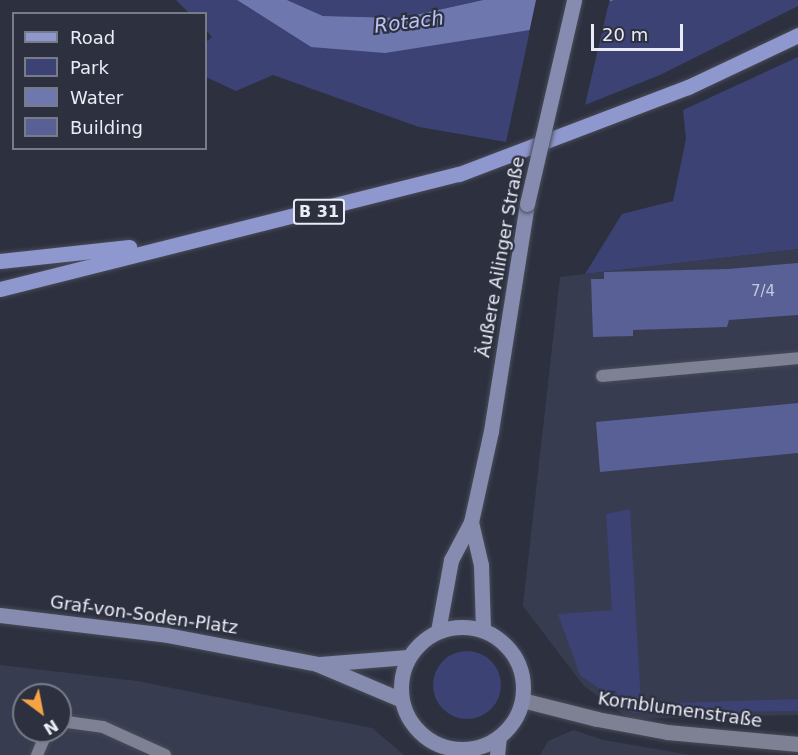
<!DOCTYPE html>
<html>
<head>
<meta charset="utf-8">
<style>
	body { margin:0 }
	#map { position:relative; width:798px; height:755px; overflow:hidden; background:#2d303f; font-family:"DejaVu Sans",sans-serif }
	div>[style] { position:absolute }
	.built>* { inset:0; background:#383c50 }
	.green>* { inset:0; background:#3c4274 }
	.round { border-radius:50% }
	.water>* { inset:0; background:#6e78af }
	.pier>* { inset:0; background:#2d303f }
	.building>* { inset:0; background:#586095 }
	.roads { filter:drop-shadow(0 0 2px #484b57) drop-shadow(0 0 2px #484b57) }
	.lane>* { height:12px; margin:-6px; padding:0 6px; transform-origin:6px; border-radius:6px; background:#7d8193 }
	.street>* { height:15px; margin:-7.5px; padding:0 7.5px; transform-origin:7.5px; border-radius:7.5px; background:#7d8193 }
	.secondary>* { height:15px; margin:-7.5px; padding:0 7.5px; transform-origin:7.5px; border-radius:7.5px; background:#858cb0 }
	.secondary>.ring { margin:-7.5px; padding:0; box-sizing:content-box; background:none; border:15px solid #858cb0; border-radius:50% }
	.primary>* { height:15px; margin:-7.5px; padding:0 7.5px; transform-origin:7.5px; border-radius:7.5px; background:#8e97ce }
	.bridges { filter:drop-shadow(0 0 2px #484b57) drop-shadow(0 0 2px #484b57) }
	.secondary-bridge>* { height:15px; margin:-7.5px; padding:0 7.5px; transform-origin:7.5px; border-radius:7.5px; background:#858cb0 }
	span { translate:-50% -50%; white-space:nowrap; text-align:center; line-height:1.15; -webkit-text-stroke:4.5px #2d303f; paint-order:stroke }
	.number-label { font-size:15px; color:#c5c8dd }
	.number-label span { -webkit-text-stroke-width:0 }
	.shield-label span { padding:2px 4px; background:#2d303f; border:2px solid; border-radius:4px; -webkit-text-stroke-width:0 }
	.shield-label { font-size:16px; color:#e9ebf5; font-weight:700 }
	.street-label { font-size:18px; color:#e9ebf5 }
	.water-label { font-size:20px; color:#b9c2f3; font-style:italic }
	.legend { position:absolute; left:12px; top:12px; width:195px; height:138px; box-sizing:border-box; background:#2d303f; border:2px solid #787b88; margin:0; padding:8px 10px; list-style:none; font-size:18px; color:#e9ebf5 }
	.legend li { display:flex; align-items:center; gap:12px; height:30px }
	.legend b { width:30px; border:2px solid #787b88 }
	.north { position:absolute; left:12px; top:683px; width:60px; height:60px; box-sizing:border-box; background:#2d303f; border:2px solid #787b88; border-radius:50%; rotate:148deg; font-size:16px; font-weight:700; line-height:24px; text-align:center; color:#e9ebf5 }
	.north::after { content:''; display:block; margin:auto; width:21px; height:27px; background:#f5a345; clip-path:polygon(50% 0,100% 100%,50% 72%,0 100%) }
	.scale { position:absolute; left:591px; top:24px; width:92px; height:27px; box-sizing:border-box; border:3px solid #e9ebf5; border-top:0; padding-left:8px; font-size:18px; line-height:21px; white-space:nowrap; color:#e9ebf5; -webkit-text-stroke:4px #2d303f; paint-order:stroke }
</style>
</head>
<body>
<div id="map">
	<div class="built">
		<i style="clip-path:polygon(798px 249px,798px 715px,630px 719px,584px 686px,523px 606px,560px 277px)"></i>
		<i style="clip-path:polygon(evenodd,0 665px,137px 681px,372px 728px,404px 755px,0 755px,0 665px,24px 695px,60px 695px,60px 731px,24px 731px,24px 695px)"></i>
		<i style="clip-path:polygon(574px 730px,603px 740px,691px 755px,540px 755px,548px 741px)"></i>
	</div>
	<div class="green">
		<i style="clip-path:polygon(176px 0,237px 0,311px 47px,466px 38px,530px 30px,506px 142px,419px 127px,273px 75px,236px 91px,206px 77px,206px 42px,212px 37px,206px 30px,206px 14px,189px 13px)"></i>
		<i style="clip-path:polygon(287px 0,483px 0,402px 18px,323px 16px)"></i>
		<i style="clip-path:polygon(614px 0,798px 0,798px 6px,660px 75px,585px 105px,609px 2px)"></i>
		<i style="clip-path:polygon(798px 57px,798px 249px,585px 274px,622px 214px,673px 201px,686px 139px,683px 110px)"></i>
		<i style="clip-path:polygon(630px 509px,641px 704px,798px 699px,798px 711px,633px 713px,580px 675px,558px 614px,612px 610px,606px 514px)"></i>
		<i class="round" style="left:433px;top:651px;width:68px;height:68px"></i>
	</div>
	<div class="water">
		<i style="clip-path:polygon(237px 0,287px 0,323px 16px,402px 18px,483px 0,614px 0,530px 30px,385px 53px,311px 47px)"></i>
	</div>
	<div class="pier">
		<i style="clip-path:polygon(536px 0,610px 0,608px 6px,529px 33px)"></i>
	</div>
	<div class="building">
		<i style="clip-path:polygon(798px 263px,798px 315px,729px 320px,727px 327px,633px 330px,633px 336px,593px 337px,591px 279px,604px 279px,604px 272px,728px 269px)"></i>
		<i style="clip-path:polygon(798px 403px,798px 453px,600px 472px,596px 422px)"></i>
	</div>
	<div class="roads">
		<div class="lane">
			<i style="left:602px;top:376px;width:197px;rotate:-5.2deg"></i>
			<i style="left:60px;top:721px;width:43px;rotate:7.9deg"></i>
			<i style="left:103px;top:727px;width:68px;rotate:24.3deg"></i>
			<i style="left:37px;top:755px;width:26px;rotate:-67deg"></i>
		</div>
		<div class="street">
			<i style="left:522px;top:700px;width:77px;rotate:14.2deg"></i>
			<i style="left:597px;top:719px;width:71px;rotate:10.5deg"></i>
			<i style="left:667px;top:732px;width:132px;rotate:5.2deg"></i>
		</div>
		<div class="secondary">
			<i style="left:471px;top:522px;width:44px;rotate:76.9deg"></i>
			<i style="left:481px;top:565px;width:65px;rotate:88.2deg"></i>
			<i style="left:0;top:615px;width:168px;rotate:6.8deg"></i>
			<i style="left:167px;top:635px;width:153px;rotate:10.9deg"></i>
			<i style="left:317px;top:664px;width:92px;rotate:23deg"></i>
			<i class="ring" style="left:401px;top:627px;width:107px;height:107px"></i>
			<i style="left:438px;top:631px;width:72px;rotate:-79.6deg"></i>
			<i style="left:451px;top:560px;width:43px;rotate:-62.2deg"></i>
			<i style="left:471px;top:522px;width:93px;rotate:-77.6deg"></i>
			<i style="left:491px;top:431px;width:230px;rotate:-81deg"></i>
			<i style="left:320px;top:664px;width:88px;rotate:-4.5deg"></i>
			<i style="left:497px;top:755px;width:18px;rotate:-84deg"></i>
		</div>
		<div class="primary">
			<i style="left:0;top:261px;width:130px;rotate:-6.2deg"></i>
			<i style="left:0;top:289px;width:473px;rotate:-14.1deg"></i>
			<i style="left:459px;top:174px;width:245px;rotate:-20.8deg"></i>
			<i style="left:688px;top:87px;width:122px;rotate:-25.3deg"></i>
		</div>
	</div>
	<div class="bridges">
		<div class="secondary-bridge">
			<i style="left:527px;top:204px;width:209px;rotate:-77deg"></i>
		</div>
	</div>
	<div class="number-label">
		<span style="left:763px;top:292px">7/4</span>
	</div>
	<div class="shield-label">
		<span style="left:319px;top:212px">B 31</span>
	</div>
	<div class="street-label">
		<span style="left:501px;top:257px;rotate:-80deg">Äußere Ailinger Straße</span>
		<span style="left:144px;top:615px;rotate:8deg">Graf-von-Soden-Platz</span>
		<span style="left:680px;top:710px;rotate:8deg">Kornblumenstraße</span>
	</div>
	<div class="water-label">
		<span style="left:409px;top:22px;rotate:-7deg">Rotach</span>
	</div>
	<ul class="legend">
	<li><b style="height:8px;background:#8e97ce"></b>Road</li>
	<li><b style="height:16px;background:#3c4274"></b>Park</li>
	<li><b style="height:16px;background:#6e78af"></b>Water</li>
	<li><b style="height:16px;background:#586095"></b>Building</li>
	</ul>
	<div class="north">N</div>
	<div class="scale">20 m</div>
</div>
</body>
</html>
